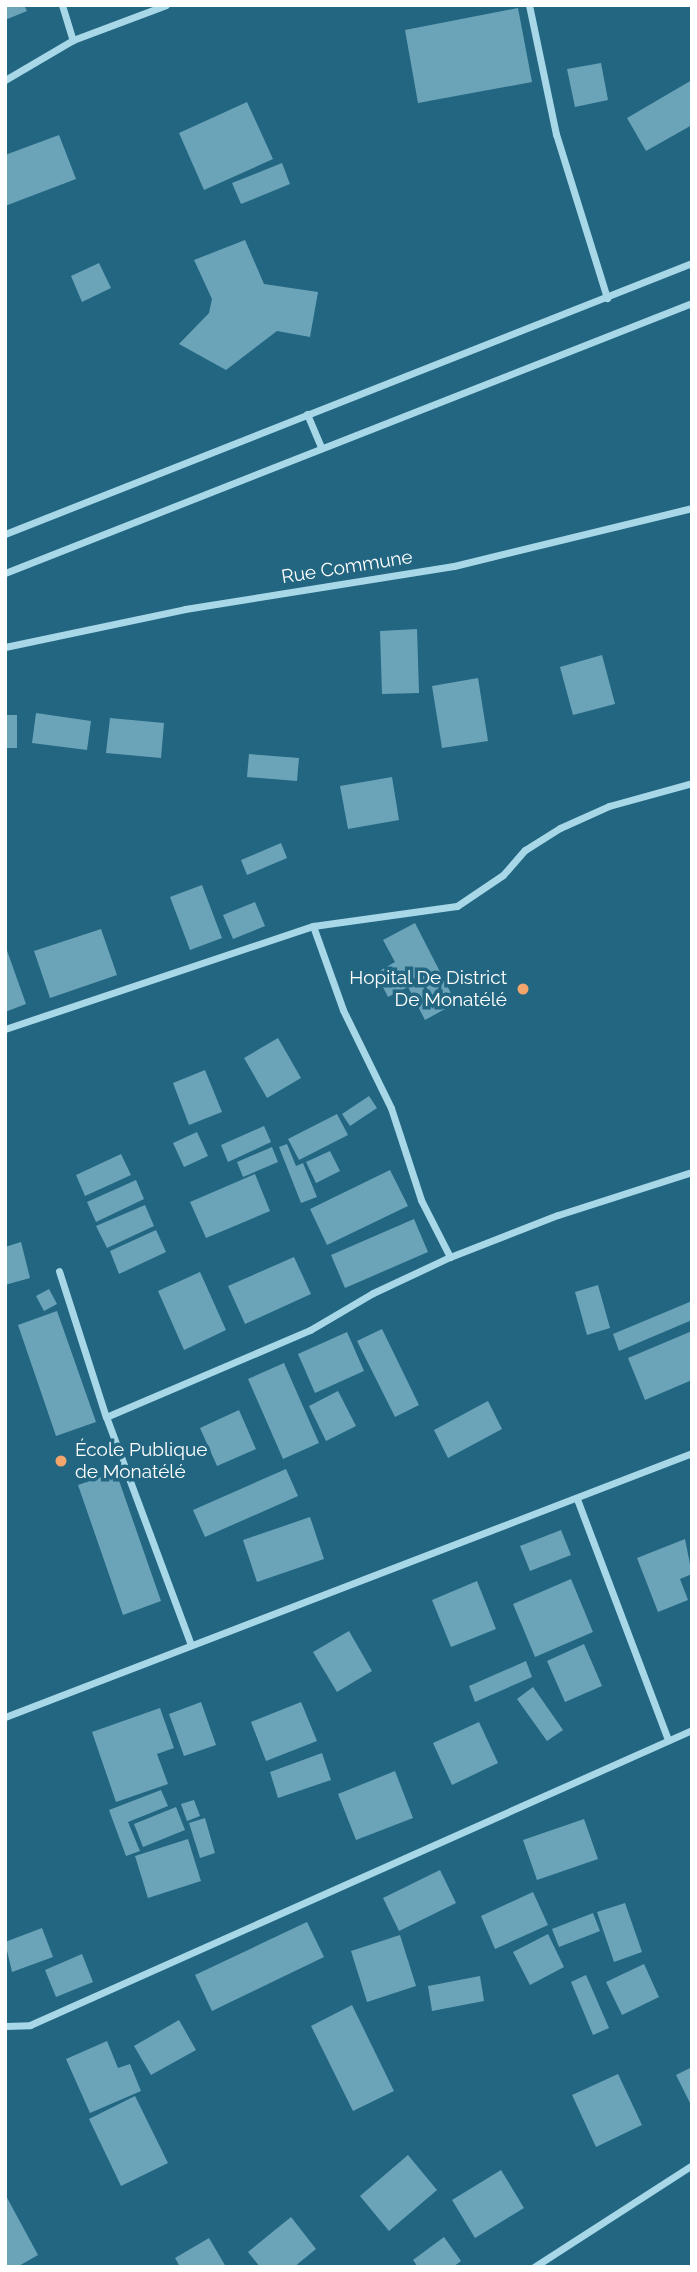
<!DOCTYPE html>
<html>
<head>
<meta charset="utf-8">
<style>
	body { margin:0 }
	#map { position:relative; width:697px; height:2272px; overflow:hidden; background:#226681; font-family:Raleway,sans-serif }
	div>[style] { position:absolute }
	.building>* { inset:0; background:#6ba4b9 }
	.street>* { height:7px; margin:-3.5px; padding:0 3.5px; transform-origin:3.5px; border-radius:3.5px; background:#a8d7e7 }
	.dots>* { width:19px; height:19px; translate:-50% -50%; box-sizing:border-box; border:4px solid #226681; border-radius:50% }
	span { translate:-50% -50%; white-space:nowrap; text-align:center; line-height:1.15; -webkit-text-stroke:7px #226681; paint-order:stroke }
	.street-label { font-size:19px; color:#fff }
	.poi-label { font-size:19px; color:#fff }
	.right { translate:-100% -50%; text-align:right }
	.left { translate:0 -50%; text-align:left }
	.frame { position:absolute; inset:0; border:7px solid #fff; pointer-events:none }
</style>
</head>
<body>
<div id="map">
	<div class="building">
		<i style="clip-path:polygon(5px 5px,24px 5px,27px 11px,5px 20px)"></i>
		<i style="clip-path:polygon(518px 8px,532px 82px,418px 103px,405px 30px)"></i>
		<i style="clip-path:polygon(601px 63px,608px 100px,575px 107px,567px 69px)"></i>
		<i style="clip-path:polygon(692px 80px,692px 125px,646px 151px,627px 118px)"></i>
		<i style="clip-path:polygon(247px 102px,273px 159px,204px 190px,179px 133px)"></i>
		<i style="clip-path:polygon(59px 135px,76px 179px,5px 206px,5px 155px)"></i>
		<i style="clip-path:polygon(282px 163px,290px 184px,241px 204px,232px 183px)"></i>
		<i style="clip-path:polygon(245px 240px,264px 284px,318px 292px,310px 337px,277px 331px,226px 370px,179px 344px,209px 313px,212px 299px,194px 260px)"></i>
		<i style="clip-path:polygon(99px 263px,111px 288px,82px 302px,71px 276px)"></i>
		<i style="clip-path:polygon(417px 629px,419px 693px,382px 694px,380px 631px)"></i>
		<i style="clip-path:polygon(602px 655px,615px 704px,573px 715px,560px 667px)"></i>
		<i style="clip-path:polygon(478px 678px,488px 741px,442px 748px,432px 686px)"></i>
		<i style="clip-path:polygon(36px 713px,91px 721px,87px 750px,32px 743px)"></i>
		<i style="clip-path:polygon(5px 715px,17px 715px,17px 748px,5px 748px)"></i>
		<i style="clip-path:polygon(110px 718px,164px 723px,161px 758px,106px 753px)"></i>
		<i style="clip-path:polygon(249px 754px,299px 758px,297px 781px,247px 777px)"></i>
		<i style="clip-path:polygon(392px 777px,399px 820px,348px 829px,340px 786px)"></i>
		<i style="clip-path:polygon(281px 843px,287px 858px,247px 875px,241px 860px)"></i>
		<i style="clip-path:polygon(202px 885px,222px 938px,190px 950px,170px 897px)"></i>
		<i style="clip-path:polygon(255px 902px,265px 926px,233px 939px,223px 915px)"></i>
		<i style="clip-path:polygon(415px 923px,456px 1003px,425px 1020px,408px 987px,388px 997px,376px 973px,395px 962px,383px 940px)"></i>
		<i style="clip-path:polygon(101px 929px,117px 975px,50px 998px,34px 951px)"></i>
		<i style="clip-path:polygon(5px 945px,26px 1004px,5px 1012px)"></i>
		<i style="clip-path:polygon(278px 1038px,301px 1078px,267px 1098px,244px 1058px)"></i>
		<i style="clip-path:polygon(205px 1070px,222px 1112px,189px 1125px,173px 1083px)"></i>
		<i style="clip-path:polygon(369px 1096px,377px 1108px,350px 1126px,342px 1114px)"></i>
		<i style="clip-path:polygon(337px 1114px,348px 1135px,299px 1160px,288px 1139px)"></i>
		<i style="clip-path:polygon(264px 1126px,271px 1142px,228px 1162px,221px 1145px)"></i>
		<i style="clip-path:polygon(197px 1132px,208px 1156px,184px 1167px,173px 1143px)"></i>
		<i style="clip-path:polygon(287px 1144px,296px 1166px,303px 1163px,317px 1197px,301px 1203px,279px 1147px)"></i>
		<i style="clip-path:polygon(272px 1147px,278px 1162px,243px 1177px,237px 1162px)"></i>
		<i style="clip-path:polygon(330px 1151px,340px 1171px,316px 1183px,306px 1162px)"></i>
		<i style="clip-path:polygon(121px 1154px,131px 1175px,85px 1196px,76px 1175px)"></i>
		<i style="clip-path:polygon(390px 1170px,408px 1206px,327px 1245px,310px 1209px)"></i>
		<i style="clip-path:polygon(255px 1174px,270px 1211px,206px 1238px,190px 1202px)"></i>
		<i style="clip-path:polygon(136px 1180px,144px 1199px,96px 1222px,87px 1202px)"></i>
		<i style="clip-path:polygon(145px 1205px,154px 1226px,107px 1248px,96px 1226px)"></i>
		<i style="clip-path:polygon(414px 1219px,428px 1252px,345px 1288px,331px 1255px)"></i>
		<i style="clip-path:polygon(156px 1230px,166px 1252px,119px 1274px,110px 1251px)"></i>
		<i style="clip-path:polygon(21px 1242px,30px 1278px,5px 1285px,5px 1247px)"></i>
		<i style="clip-path:polygon(294px 1257px,311px 1294px,245px 1324px,228px 1286px)"></i>
		<i style="clip-path:polygon(200px 1272px,226px 1330px,184px 1350px,158px 1291px)"></i>
		<i style="clip-path:polygon(598px 1285px,610px 1328px,587px 1335px,575px 1292px)"></i>
		<i style="clip-path:polygon(49px 1289px,57px 1304px,44px 1311px,36px 1296px)"></i>
		<i style="clip-path:polygon(692px 1301px,692px 1320px,619px 1351px,613px 1334px)"></i>
		<i style="clip-path:polygon(57px 1311px,96px 1422px,56px 1436px,18px 1325px)"></i>
		<i style="clip-path:polygon(382px 1329px,419px 1405px,395px 1417px,357px 1341px)"></i>
		<i style="clip-path:polygon(692px 1331px,692px 1380px,645px 1400px,628px 1358px)"></i>
		<i style="clip-path:polygon(347px 1332px,364px 1371px,315px 1393px,298px 1354px)"></i>
		<i style="clip-path:polygon(284px 1363px,319px 1443px,283px 1459px,248px 1379px)"></i>
		<i style="clip-path:polygon(338px 1391px,356px 1426px,326px 1441px,309px 1406px)"></i>
		<i style="clip-path:polygon(488px 1401px,502px 1429px,448px 1458px,434px 1430px)"></i>
		<i style="clip-path:polygon(239px 1410px,256px 1449px,217px 1466px,200px 1428px)"></i>
		<i style="clip-path:polygon(286px 1469px,298px 1496px,205px 1537px,193px 1510px)"></i>
		<i style="clip-path:polygon(116px 1472px,161px 1601px,123px 1615px,78px 1485px)"></i>
		<i style="clip-path:polygon(310px 1517px,324px 1559px,257px 1582px,243px 1540px)"></i>
		<i style="clip-path:polygon(561px 1530px,571px 1555px,530px 1571px,520px 1546px)"></i>
		<i style="clip-path:polygon(685px 1539px,692px 1574px,680px 1579px,688px 1600px,658px 1612px,637px 1558px)"></i>
		<i style="clip-path:polygon(571px 1579px,593px 1632px,535px 1657px,513px 1604px)"></i>
		<i style="clip-path:polygon(477px 1581px,496px 1629px,451px 1647px,432px 1600px)"></i>
		<i style="clip-path:polygon(349px 1631px,372px 1671px,337px 1692px,313px 1652px)"></i>
		<i style="clip-path:polygon(584px 1644px,602px 1686px,565px 1702px,547px 1661px)"></i>
		<i style="clip-path:polygon(526px 1661px,532px 1677px,475px 1702px,469px 1686px)"></i>
		<i style="clip-path:polygon(533px 1687px,563px 1730px,547px 1741px,517px 1699px)"></i>
		<i style="clip-path:polygon(201px 1702px,216px 1745px,184px 1756px,169px 1714px)"></i>
		<i style="clip-path:polygon(301px 1702px,317px 1741px,266px 1761px,251px 1722px)"></i>
		<i style="clip-path:polygon(160px 1708px,174px 1748px,157px 1754px,168px 1784px,116px 1802px,92px 1732px)"></i>
		<i style="clip-path:polygon(479px 1722px,498px 1763px,452px 1785px,433px 1743px)"></i>
		<i style="clip-path:polygon(322px 1753px,331px 1780px,278px 1798px,270px 1772px)"></i>
		<i style="clip-path:polygon(395px 1771px,413px 1818px,356px 1840px,338px 1794px)"></i>
		<i style="clip-path:polygon(161px 1790px,168px 1806px,128px 1822px,140px 1851px,126px 1856px,109px 1810px)"></i>
		<i style="clip-path:polygon(194px 1800px,200px 1816px,187px 1821px,181px 1804px)"></i>
		<i style="clip-path:polygon(176px 1807px,185px 1830px,143px 1847px,134px 1824px)"></i>
		<i style="clip-path:polygon(205px 1818px,215px 1853px,200px 1858px,189px 1823px)"></i>
		<i style="clip-path:polygon(584px 1819px,598px 1859px,537px 1880px,523px 1840px)"></i>
		<i style="clip-path:polygon(188px 1839px,201px 1881px,148px 1898px,135px 1856px)"></i>
		<i style="clip-path:polygon(440px 1870px,456px 1903px,399px 1931px,383px 1898px)"></i>
		<i style="clip-path:polygon(533px 1892px,548px 1925px,495px 1949px,481px 1916px)"></i>
		<i style="clip-path:polygon(625px 1903px,642px 1952px,614px 1962px,597px 1912px)"></i>
		<i style="clip-path:polygon(593px 1913px,600px 1931px,559px 1947px,552px 1929px)"></i>
		<i style="clip-path:polygon(307px 1922px,324px 1957px,212px 2011px,195px 1975px)"></i>
		<i style="clip-path:polygon(42px 1928px,53px 1957px,12px 1972px,5px 1942px)"></i>
		<i style="clip-path:polygon(548px 1934px,564px 1967px,530px 1985px,513px 1952px)"></i>
		<i style="clip-path:polygon(400px 1935px,416px 1986px,367px 2002px,351px 1951px)"></i>
		<i style="clip-path:polygon(82px 1954px,93px 1982px,56px 1997px,45px 1970px)"></i>
		<i style="clip-path:polygon(644px 1964px,659px 1997px,622px 2015px,606px 1982px)"></i>
		<i style="clip-path:polygon(586px 1975px,609px 2028px,593px 2035px,571px 1982px)"></i>
		<i style="clip-path:polygon(480px 1976px,484px 2001px,432px 2011px,428px 1986px)"></i>
		<i style="clip-path:polygon(352px 2005px,394px 2091px,353px 2111px,311px 2026px)"></i>
		<i style="clip-path:polygon(179px 2020px,196px 2050px,151px 2075px,134px 2046px)"></i>
		<i style="clip-path:polygon(107px 2041px,118px 2068px,130px 2064px,141px 2091px,90px 2113px,66px 2059px)"></i>
		<i style="clip-path:polygon(692px 2067px,692px 2107px,676px 2075px)"></i>
		<i style="clip-path:polygon(618px 2074px,642px 2125px,596px 2147px,572px 2095px)"></i>
		<i style="clip-path:polygon(135px 2096px,168px 2163px,121px 2186px,89px 2119px)"></i>
		<i style="clip-path:polygon(408px 2155px,437px 2190px,389px 2231px,360px 2196px)"></i>
		<i style="clip-path:polygon(501px 2170px,524px 2208px,475px 2238px,452px 2200px)"></i>
		<i style="clip-path:polygon(5px 2194px,38px 2255px,17px 2267px,5px 2267px)"></i>
		<i style="clip-path:polygon(291px 2217px,316px 2249px,294px 2267px,260px 2267px,248px 2252px)"></i>
		<i style="clip-path:polygon(444px 2237px,461px 2261px,453px 2267px,418px 2267px,413px 2260px)"></i>
		<i style="clip-path:polygon(209px 2238px,226px 2267px,180px 2267px,175px 2258px)"></i>
	</div>
	<div class="street">
		<i style="left:62px;top:5px;width:37px;rotate:73deg"></i>
		<i style="left:529px;top:5px;width:132px;rotate:78.2deg"></i>
		<i style="left:556px;top:134px;width:172px;rotate:72.7deg"></i>
		<i style="left:5px;top:80px;width:79px;rotate:-30.5deg"></i>
		<i style="left:73px;top:40px;width:99px;rotate:-20.6deg"></i>
		<i style="left:307px;top:414px;width:36px;rotate:67deg"></i>
		<i style="left:5px;top:534px;width:739px;rotate:-21.53deg"></i>
		<i style="left:5px;top:573px;width:738px;rotate:-21.46deg"></i>
		<i style="left:5px;top:647px;width:184px;rotate:-11.9deg"></i>
		<i style="left:185px;top:609px;width:272px;rotate:-9.1deg"></i>
		<i style="left:454px;top:566px;width:245px;rotate:-13.7deg"></i>
		<i style="left:313px;top:926px;width:89px;rotate:70.3deg"></i>
		<i style="left:343px;top:1010px;width:109px;rotate:63.9deg"></i>
		<i style="left:391px;top:1108px;width:97px;rotate:71.9deg"></i>
		<i style="left:421px;top:1200px;width:64px;rotate:63deg"></i>
		<i style="left:5px;top:1029px;width:325px;rotate:-18.5deg"></i>
		<i style="left:313px;top:926px;width:145px;rotate:-7.9deg"></i>
		<i style="left:457px;top:906px;width:55px;rotate:-34deg"></i>
		<i style="left:503px;top:875px;width:33px;rotate:-49deg"></i>
		<i style="left:525px;top:850px;width:41px;rotate:-32.2deg"></i>
		<i style="left:560px;top:828px;width:54px;rotate:-24.2deg"></i>
		<i style="left:609px;top:806px;width:86px;rotate:-15.5deg"></i>
		<i style="left:59px;top:1271px;width:153px;rotate:72.2deg"></i>
		<i style="left:577px;top:1499px;width:258px;rotate:69.3deg"></i>
		<i style="left:191px;top:1645px;width:243px;rotate:-110.4deg"></i>
		<i style="left:106px;top:1417px;width:222px;rotate:-23.1deg"></i>
		<i style="left:310px;top:1330px;width:73px;rotate:-30.4deg"></i>
		<i style="left:373px;top:1293px;width:85px;rotate:-25.1deg"></i>
		<i style="left:450px;top:1257px;width:116px;rotate:-21.3deg"></i>
		<i style="left:558px;top:1215px;width:141px;rotate:-17.8deg"></i>
		<i style="left:5px;top:1717px;width:736px;rotate:-21.02deg"></i>
		<i style="left:5px;top:2026px;width:25px;rotate:-2deg"></i>
		<i style="left:30px;top:2025px;width:725px;rotate:-24.02deg"></i>
		<i style="left:534px;top:2267px;width:188px;rotate:-32.8deg"></i>
	</div>
	<div class="dots">
		<i style="left:523px;top:989px;background:#f3a56b"></i>
		<i style="left:61px;top:1461px;background:#f3a56b"></i>
	</div>
	<div class="street-label">
		<span style="left:347px;top:567px;rotate:-9deg">Rue Commune</span>
	</div>
	<div class="poi-label">
		<span class="right" style="left:507px;top:989px">Hopital De District<br>De Monatélé</span>
		<span class="left" style="left:75px;top:1461px">École Publique<br>de Monatélé</span>
	</div>
	<div class="frame"></div>
</div>
</body>
</html>
